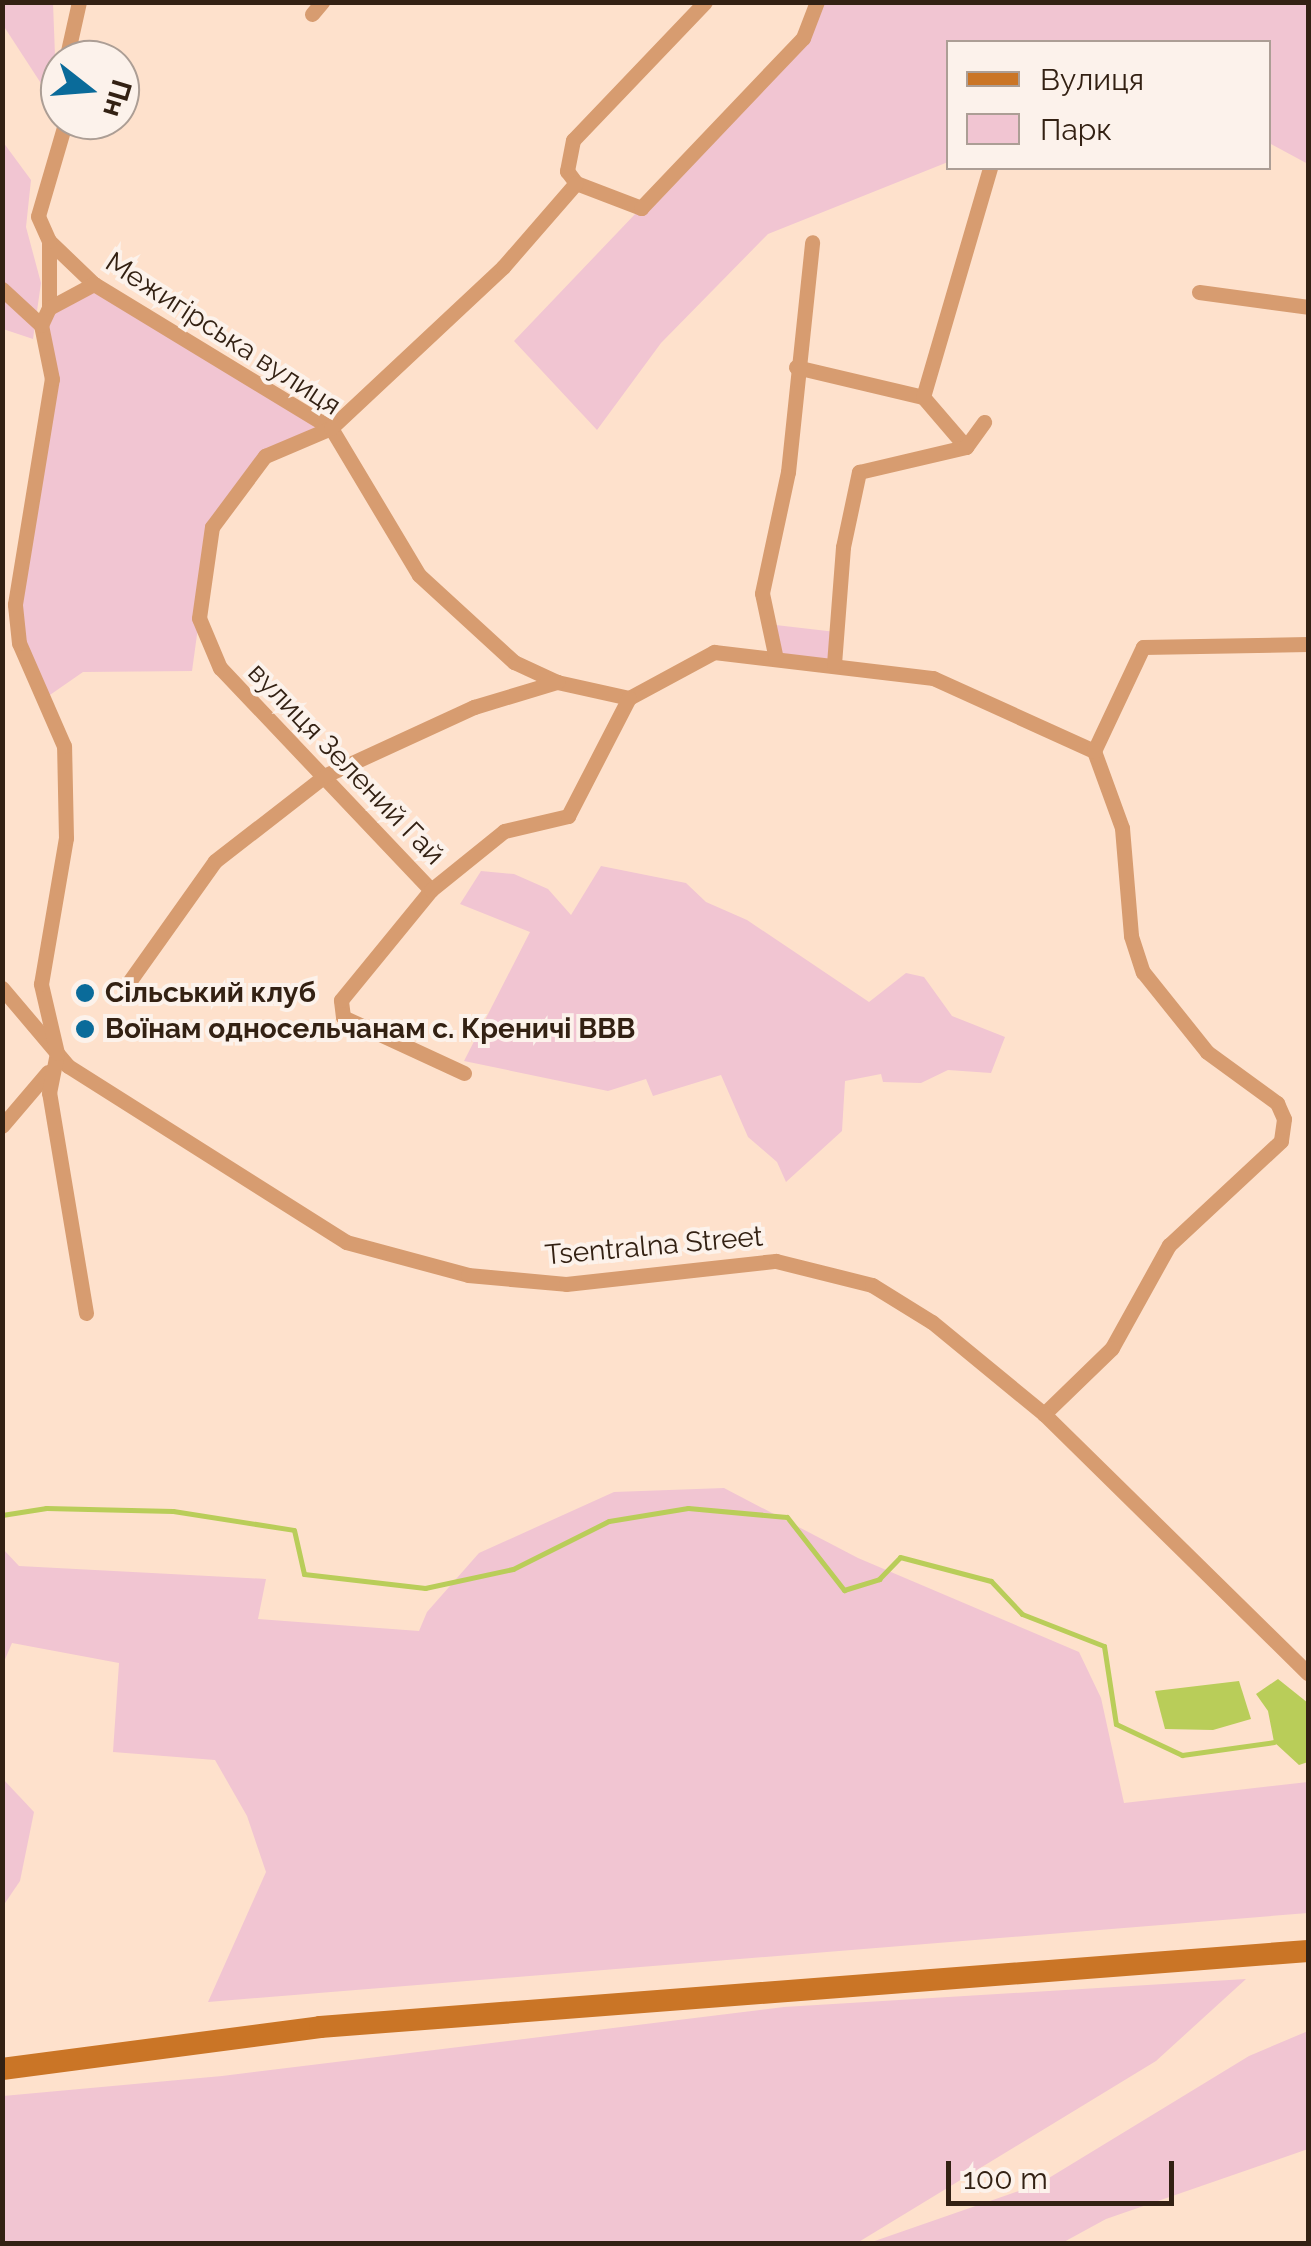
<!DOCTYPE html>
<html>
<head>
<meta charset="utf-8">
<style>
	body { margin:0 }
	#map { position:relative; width:1311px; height:2246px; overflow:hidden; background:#fee1cc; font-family:Raleway,sans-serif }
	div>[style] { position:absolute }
	.green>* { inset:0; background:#f1c5d2 }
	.water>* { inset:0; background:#b9cd59 }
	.stream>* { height:5px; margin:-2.5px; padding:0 2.5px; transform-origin:2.5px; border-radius:2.5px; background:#b9cd59 }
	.street>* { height:15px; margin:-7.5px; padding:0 7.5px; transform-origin:7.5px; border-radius:7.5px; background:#d79c70 }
	.secondary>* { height:22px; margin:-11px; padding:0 11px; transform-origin:11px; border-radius:11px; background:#ca7526 }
	.dots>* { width:28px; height:28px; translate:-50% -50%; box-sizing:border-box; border:5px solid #fcf2eb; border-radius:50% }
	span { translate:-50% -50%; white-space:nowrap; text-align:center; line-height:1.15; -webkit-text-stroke:8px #fcf2eb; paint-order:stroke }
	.street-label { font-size:28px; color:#332113 }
	.poi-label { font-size:28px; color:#332113; font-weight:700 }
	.left { translate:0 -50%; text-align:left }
	.frame { position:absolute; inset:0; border:5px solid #332113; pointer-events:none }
	.legend { position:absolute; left:946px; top:40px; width:325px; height:130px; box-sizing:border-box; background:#fcf2eb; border:2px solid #ac9e95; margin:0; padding:12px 18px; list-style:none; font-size:30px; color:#332113 }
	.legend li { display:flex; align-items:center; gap:20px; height:50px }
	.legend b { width:50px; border:2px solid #ac9e95 }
	.north { position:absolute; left:40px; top:40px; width:100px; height:100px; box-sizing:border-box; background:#fcf2eb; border:2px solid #ac9e95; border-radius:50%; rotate:107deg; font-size:28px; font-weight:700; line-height:40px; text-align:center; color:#332113 }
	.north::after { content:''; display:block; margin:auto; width:35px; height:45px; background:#0a6b9a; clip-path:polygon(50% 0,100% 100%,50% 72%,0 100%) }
	.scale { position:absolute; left:946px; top:2161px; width:228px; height:45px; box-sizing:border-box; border:5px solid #332113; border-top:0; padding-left:12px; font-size:30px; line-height:35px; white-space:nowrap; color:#332113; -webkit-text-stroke:8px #fcf2eb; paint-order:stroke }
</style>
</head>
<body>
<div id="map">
	<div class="green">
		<i style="clip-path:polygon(2px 3px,53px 3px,57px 108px,3px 25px)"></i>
		<i style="clip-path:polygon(817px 3px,1308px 3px,1308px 164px,1269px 143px,1268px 42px,948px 42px,948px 162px,768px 234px,661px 343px,597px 430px,514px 341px,803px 38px)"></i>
		<i style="clip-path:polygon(3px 142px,31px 180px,26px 227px,41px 283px,33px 339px,3px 329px)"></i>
		<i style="clip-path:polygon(94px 284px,331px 428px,265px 456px,212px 526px,192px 671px,83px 672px,47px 697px,19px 643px,15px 604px,52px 379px,45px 340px,49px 308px)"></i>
		<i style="clip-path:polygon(767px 624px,836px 632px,834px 664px,776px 659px)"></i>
		<i style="clip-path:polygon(601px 866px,686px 883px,706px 902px,747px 920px,869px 1002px,906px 973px,924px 977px,952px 1016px,1005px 1037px,991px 1073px,948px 1070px,921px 1083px,883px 1082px,881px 1074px,845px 1081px,842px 1131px,786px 1182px,777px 1162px,748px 1137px,721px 1075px,653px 1096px,646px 1079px,608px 1091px,464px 1061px,530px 932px,460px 904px,481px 871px,514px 874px,548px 889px,571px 915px)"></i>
		<i style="clip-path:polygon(724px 1488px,858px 1558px,1079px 1652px,1101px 1698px,1124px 1803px,1308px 1782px,1308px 1913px,208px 2002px,266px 1872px,247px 1816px,215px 1760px,113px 1752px,119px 1663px,12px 1643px,3px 1664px,3px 1549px,19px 1566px,266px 1579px,258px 1619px,419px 1631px,427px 1612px,479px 1553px,614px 1492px)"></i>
		<i style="clip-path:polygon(3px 1779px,34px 1812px,20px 1881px,3px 1906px)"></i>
		<i style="clip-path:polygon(1246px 1979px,1156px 2061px,857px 2243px,3px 2243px,3px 2096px,222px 2076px,784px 2007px)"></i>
		<i style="clip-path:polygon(1308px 2031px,1308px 2149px,1106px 2219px,1062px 2243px,869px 2243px,1039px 2184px,1249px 2056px)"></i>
	</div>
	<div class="water">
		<i style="clip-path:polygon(1278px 1679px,1308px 1703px,1308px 1762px,1299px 1765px,1274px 1742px,1268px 1711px,1256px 1694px)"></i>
		<i style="clip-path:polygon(1239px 1681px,1251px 1719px,1213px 1730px,1165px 1729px,1155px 1691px)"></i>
	</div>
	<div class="stream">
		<i style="left:2px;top:1515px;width:45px;rotate:-9deg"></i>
		<i style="left:46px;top:1508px;width:127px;rotate:1.4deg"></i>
		<i style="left:173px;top:1511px;width:122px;rotate:8.9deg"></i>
		<i style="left:294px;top:1530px;width:45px;rotate:77.2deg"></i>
		<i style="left:304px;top:1574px;width:122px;rotate:6.6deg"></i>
		<i style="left:425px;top:1588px;width:90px;rotate:-12.2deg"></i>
		<i style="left:513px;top:1569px;width:107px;rotate:-26.6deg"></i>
		<i style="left:609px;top:1521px;width:80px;rotate:-9.3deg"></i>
		<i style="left:688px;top:1508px;width:99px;rotate:5.2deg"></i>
		<i style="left:787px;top:1517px;width:93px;rotate:52deg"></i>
		<i style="left:844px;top:1590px;width:37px;rotate:-17deg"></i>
		<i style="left:879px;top:1579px;width:30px;rotate:-46deg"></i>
		<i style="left:900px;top:1557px;width:94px;rotate:14.8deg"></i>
		<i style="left:991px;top:1581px;width:45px;rotate:46.8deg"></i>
		<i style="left:1022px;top:1614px;width:88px;rotate:21.3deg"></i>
		<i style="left:1104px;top:1646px;width:79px;rotate:81.3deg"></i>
		<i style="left:1116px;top:1724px;width:73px;rotate:25.2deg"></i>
		<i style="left:1182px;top:1755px;width:93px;rotate:-8deg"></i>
	</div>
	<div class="street">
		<i style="left:705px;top:2px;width:191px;rotate:133.7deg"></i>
		<i style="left:573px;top:140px;width:32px;rotate:101deg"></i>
		<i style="left:567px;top:171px;width:15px;rotate:53deg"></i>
		<i style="left:576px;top:183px;width:70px;rotate:21deg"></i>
		<i style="left:641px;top:208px;width:235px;rotate:-46.4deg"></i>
		<i style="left:803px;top:38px;width:39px;rotate:-69deg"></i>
		<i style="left:312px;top:14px;width:16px;rotate:-50deg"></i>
		<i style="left:66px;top:60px;width:59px;rotate:-77.4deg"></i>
		<i style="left:49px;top:241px;width:62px;rotate:43.7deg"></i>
		<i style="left:94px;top:284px;width:277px;rotate:31.3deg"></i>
		<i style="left:331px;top:428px;width:171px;rotate:59.1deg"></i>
		<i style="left:419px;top:575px;width:129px;rotate:42.5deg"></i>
		<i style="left:514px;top:662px;width:47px;rotate:24.9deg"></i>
		<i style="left:557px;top:682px;width:74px;rotate:12.5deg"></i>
		<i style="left:629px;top:698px;width:97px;rotate:-28.4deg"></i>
		<i style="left:714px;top:652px;width:221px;rotate:6.8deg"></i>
		<i style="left:933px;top:678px;width:177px;rotate:24.4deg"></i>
		<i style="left:1094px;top:751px;width:82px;rotate:70deg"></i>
		<i style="left:1122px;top:828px;width:108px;rotate:85.2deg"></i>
		<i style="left:1131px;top:936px;width:38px;rotate:72deg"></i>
		<i style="left:1143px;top:972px;width:102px;rotate:51.3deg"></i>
		<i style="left:1207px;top:1052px;width:87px;rotate:36.1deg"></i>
		<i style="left:1277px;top:1103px;width:17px;rotate:66deg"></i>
		<i style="left:1284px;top:1119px;width:22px;rotate:98deg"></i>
		<i style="left:1281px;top:1141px;width:153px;rotate:137.1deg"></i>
		<i style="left:1169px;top:1245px;width:118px;rotate:119deg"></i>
		<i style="left:1112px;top:1348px;width:95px;rotate:135.9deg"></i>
		<i style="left:2px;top:289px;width:53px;rotate:42.7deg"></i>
		<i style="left:1199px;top:292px;width:110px;rotate:7.8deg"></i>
		<i style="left:49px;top:308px;width:67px;rotate:-90deg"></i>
		<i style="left:49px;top:241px;width:27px;rotate:-114deg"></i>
		<i style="left:38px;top:216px;width:100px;rotate:-73.7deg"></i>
		<i style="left:796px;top:367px;width:130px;rotate:13.3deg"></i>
		<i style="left:966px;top:447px;width:66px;rotate:-130.7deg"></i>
		<i style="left:923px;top:397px;width:239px;rotate:-73.7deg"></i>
		<i style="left:776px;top:659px;width:67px;rotate:-102deg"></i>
		<i style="left:762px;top:593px;width:124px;rotate:-77.9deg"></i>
		<i style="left:788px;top:472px;width:231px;rotate:-84deg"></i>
		<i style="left:834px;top:664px;width:117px;rotate:-85.6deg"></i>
		<i style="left:843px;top:547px;width:77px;rotate:-78deg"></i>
		<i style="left:859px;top:472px;width:110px;rotate:-13.2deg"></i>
		<i style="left:966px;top:447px;width:31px;rotate:-54deg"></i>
		<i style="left:1094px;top:751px;width:115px;rotate:-64.8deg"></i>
		<i style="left:1143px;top:647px;width:165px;rotate:-1deg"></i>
		<i style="left:431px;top:890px;width:306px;rotate:-133.5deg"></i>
		<i style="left:220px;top:668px;width:54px;rotate:-112.8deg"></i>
		<i style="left:199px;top:618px;width:92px;rotate:-81.9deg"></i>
		<i style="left:212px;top:527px;width:89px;rotate:-53.3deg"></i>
		<i style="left:265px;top:456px;width:72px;rotate:-23deg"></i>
		<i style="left:331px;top:428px;width:236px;rotate:-43.1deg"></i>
		<i style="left:503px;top:267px;width:111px;rotate:-49deg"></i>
		<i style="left:129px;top:982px;width:148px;rotate:-54.6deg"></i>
		<i style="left:215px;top:861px;width:140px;rotate:-37.8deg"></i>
		<i style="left:326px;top:775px;width:163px;rotate:-24.7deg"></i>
		<i style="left:474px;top:707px;width:87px;rotate:-16.8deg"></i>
		<i style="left:2px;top:988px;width:102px;rotate:49.8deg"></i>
		<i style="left:68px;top:1066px;width:329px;rotate:32.3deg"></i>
		<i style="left:346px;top:1242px;width:126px;rotate:15.1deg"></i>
		<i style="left:468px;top:1275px;width:98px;rotate:5.2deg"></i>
		<i style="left:566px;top:1284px;width:211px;rotate:-6.3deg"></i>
		<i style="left:776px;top:1261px;width:99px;rotate:14deg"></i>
		<i style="left:872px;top:1285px;width:70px;rotate:31.7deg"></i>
		<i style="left:932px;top:1322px;width:145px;rotate:39.4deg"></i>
		<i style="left:1044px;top:1414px;width:370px;rotate:44.5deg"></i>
		<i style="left:464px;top:1073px;width:133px;rotate:-155.2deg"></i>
		<i style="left:343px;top:1017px;width:17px;rotate:-97deg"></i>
		<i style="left:341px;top:1000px;width:142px;rotate:-50.7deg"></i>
		<i style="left:431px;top:890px;width:94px;rotate:-38.9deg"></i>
		<i style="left:504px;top:831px;width:66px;rotate:-13.2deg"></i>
		<i style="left:568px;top:816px;width:133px;rotate:-62.7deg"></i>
		<i style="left:2px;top:1126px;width:71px;rotate:-49.6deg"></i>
		<i style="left:86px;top:1313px;width:223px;rotate:-99.5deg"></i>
		<i style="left:49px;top:1093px;width:41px;rotate:-78.7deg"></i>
		<i style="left:57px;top:1053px;width:71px;rotate:-103.1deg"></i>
		<i style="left:41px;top:984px;width:148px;rotate:-80.3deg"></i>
		<i style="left:66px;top:838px;width:92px;rotate:-91.2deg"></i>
		<i style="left:64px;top:746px;width:112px;rotate:-113.6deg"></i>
		<i style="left:19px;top:643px;width:39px;rotate:-96deg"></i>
		<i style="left:15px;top:604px;width:228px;rotate:-80.7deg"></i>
		<i style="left:52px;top:379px;width:55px;rotate:-101.5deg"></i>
		<i style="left:41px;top:325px;width:19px;rotate:-65deg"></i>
		<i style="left:49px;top:308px;width:51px;rotate:-28.1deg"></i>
	</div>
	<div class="secondary">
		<i style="left:2px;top:2069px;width:321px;rotate:-7.5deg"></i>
		<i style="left:320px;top:2027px;width:991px;rotate:-4.4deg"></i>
	</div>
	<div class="dots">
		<i style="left:85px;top:993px;background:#0a6b9a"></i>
		<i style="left:85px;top:1029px;background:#0a6b9a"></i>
	</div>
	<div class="street-label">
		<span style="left:223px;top:334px;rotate:33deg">Межигірська вулиця</span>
		<span style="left:346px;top:764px;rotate:46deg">вулиця Зелений Гай</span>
		<span style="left:654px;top:1246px;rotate:-5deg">Tsentralna Street</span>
	</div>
	<div class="poi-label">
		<span class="left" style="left:105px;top:993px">Сільський клуб</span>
		<span class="left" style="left:105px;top:1029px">Воїнам односельчанам с. Креничі ВВВ</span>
	</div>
	<div class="frame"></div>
	<ul class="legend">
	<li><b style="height:12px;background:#ca7526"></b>Вулиця</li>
	<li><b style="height:28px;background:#f1c5d2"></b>Парк</li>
	</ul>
	<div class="north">Пн</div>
	<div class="scale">100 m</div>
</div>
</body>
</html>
